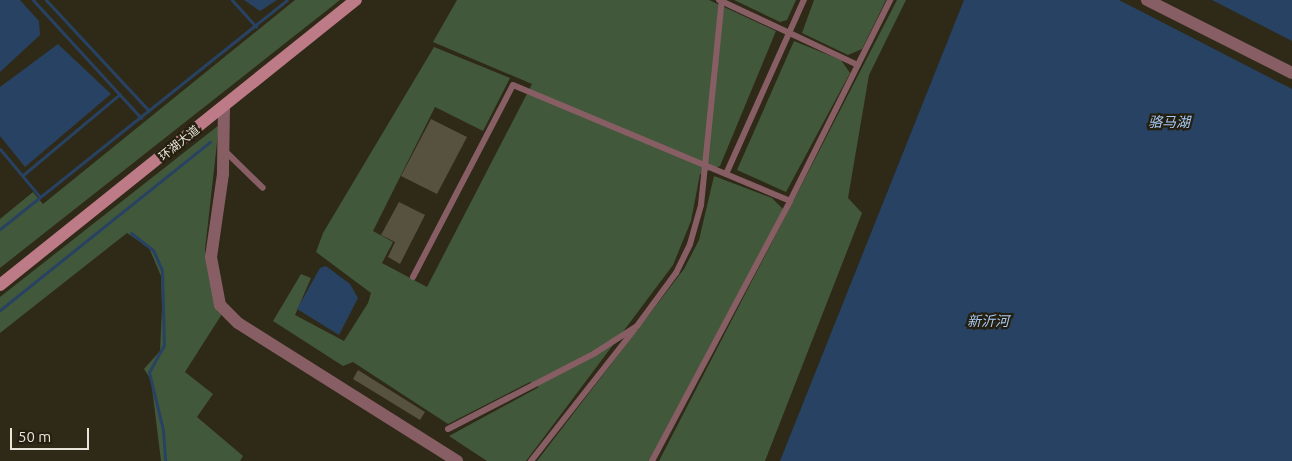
<!DOCTYPE html>
<html>
<head>
<meta charset="utf-8">
<style>
	body { margin:0 }
	#map { position:relative; width:1292px; height:461px; overflow:hidden; background:#2f2918; font-family:Ubuntu,"Noto Sans SC",sans-serif }
	div>[style] { position:absolute }
	.green>* { inset:0; background:#42583a }
	.water>* { inset:0; background:#284263 }
	.pier>* { inset:0; background:#2f2918 }
	.stream>* { height:3px; margin:-1.5px; padding:0 1.5px; transform-origin:1.5px; border-radius:1.5px; background:#284263 }
	.building>* { inset:0; background:#57513f }
	.service>* { height:6px; margin:-3px; padding:0 3px; transform-origin:3px; border-radius:3px; background:#885e65 }
	.minor>* { height:12px; margin:-6px; padding:0 6px; transform-origin:6px; border-radius:6px; background:#885e65 }
	.secondary>* { height:12px; margin:-6px; padding:0 6px; transform-origin:6px; border-radius:6px; background:#bd7a87 }
	span { translate:-50% -50%; white-space:nowrap; text-align:center; line-height:1.15; -webkit-text-stroke:4.5px #251f0f; paint-order:stroke }
	.street-label { font-size:12px; color:#e8e5da }
	.water-label { font-size:14px; color:#a6caf8; font-style:italic }
	.scale { position:absolute; left:10px; top:428px; width:79px; height:22px; box-sizing:border-box; border:2px solid #e8e5da; border-top:0; padding-left:6px; font-size:15px; line-height:18px; white-space:nowrap; color:#e8e5da; -webkit-text-stroke:4px #251f0f; paint-order:stroke }
</style>
</head>
<body>
<div id="map">
	<div class="green">
		<i style="clip-path:polygon(295px 0,340px 0,0 268px,0 219px,33px 192px,43px 204px)"></i>
		<i style="clip-path:polygon(457px 0,709px 0,776px 31px,720px 166px,700px 174px,691px 221px,673px 265px,526px 461px,487px 461px,449px 436px,539px 387px,530px 382px,448px 424px,353px 362px,343px 366px,273px 321px,301px 274px,311px 278px,295px 315px,344px 341px,368px 303px,371px 293px,316px 252px,323px 233px,434px 47px,510px 78px,483px 131px,435px 107px,373px 231px,393px 242px,382px 263px,427px 287px,532px 84px,433px 42px)"></i>
		<i style="clip-path:polygon(734px 0,796px 0,787px 20px,780px 22px)"></i>
		<i style="clip-path:polygon(814px 0,886px 0,862px 49px,848px 55px,802px 33px)"></i>
		<i style="clip-path:polygon(897px 0,906px 0,869px 75px,848px 198px,862px 213px,765px 461px,659px 461px)"></i>
		<i style="clip-path:polygon(794px 41px,841px 60px,850px 73px,786px 192px,737px 170px)"></i>
		<i style="clip-path:polygon(219px 125px,205px 250px,215px 307px,222px 314px,185px 372px,213px 394px,197px 417px,243px 456px,240px 461px,161px 461px,151px 380px,144px 369px,160px 351px,162px 307px,161px 276px,149px 248px,127px 233px,0 333px,0 297px)"></i>
		<i style="clip-path:polygon(714px 176px,772px 198px,783px 209px,649px 461px,537px 461px,684px 269px,699px 240px)"></i>
	</div>
	<div class="water">
		<i style="clip-path:polygon(0 0,20px 0,39px 21px,40px 35px,0 72px)"></i>
		<i style="clip-path:polygon(244px 0,277px 0,260px 11px)"></i>
		<i style="clip-path:polygon(964px 0,1292px 0,1292px 461px,780px 461px)"></i>
		<i style="clip-path:polygon(58px 44px,111px 94px,25px 167px,0 136px,0 87px)"></i>
		<i style="clip-path:polygon(326px 266px,350px 284px,358px 298px,339px 335px,297px 309px,320px 268px)"></i>
	</div>
	<div class="pier">
		<i style="clip-path:polygon(1119px 0,1212px 0,1292px 41px,1292px 89px)"></i>
	</div>
	<div class="stream">
		<i style="left:33px;top:0;width:160px;rotate:47.5deg"></i>
		<i style="left:46px;top:0;width:151px;rotate:47.1deg"></i>
		<i style="left:232px;top:0;width:36px;rotate:48deg"></i>
		<i style="left:0;top:149px;width:62px;rotate:50.2deg"></i>
		<i style="left:23px;top:175px;width:126px;rotate:-39.9deg"></i>
		<i style="left:0;top:229px;width:367px;rotate:-38.6deg"></i>
		<i style="left:131px;top:233px;width:28px;rotate:38deg"></i>
		<i style="left:153px;top:250px;width:22px;rotate:66deg"></i>
		<i style="left:162px;top:270px;width:75px;rotate:88.5deg"></i>
		<i style="left:164px;top:345px;width:31px;rotate:119deg"></i>
		<i style="left:149px;top:372px;width:60px;rotate:76.4deg"></i>
		<i style="left:163px;top:430px;width:31px;rotate:86deg"></i>
		<i style="left:0;top:310px;width:269px;rotate:-38.7deg"></i>
	</div>
	<div class="building">
		<i style="clip-path:polygon(431px 119px,467px 137px,437px 194px,401px 176px)"></i>
		<i style="clip-path:polygon(399px 202px,425px 215px,400px 264px,388px 257px,395px 242px,381px 235px)"></i>
		<i style="clip-path:polygon(358px 370px,425px 412px,420px 420px,353px 379px)"></i>
	</div>
	<div class="service">
		<i style="left:719px;top:0;width:153px;rotate:25.1deg"></i>
		<i style="left:224px;top:150px;width:54px;rotate:44.3deg"></i>
		<i style="left:726px;top:174px;width:191px;rotate:-65.9deg"></i>
		<i style="left:413px;top:277px;width:216px;rotate:-62.5deg"></i>
		<i style="left:513px;top:85px;width:300px;rotate:22.7deg"></i>
		<i style="left:448px;top:429px;width:165px;rotate:-27.3deg"></i>
		<i style="left:595px;top:353px;width:50px;rotate:-32.7deg"></i>
		<i style="left:637px;top:326px;width:66px;rotate:-53.7deg"></i>
		<i style="left:676px;top:273px;width:32px;rotate:-64deg"></i>
		<i style="left:690px;top:244px;width:41px;rotate:-74.2deg"></i>
		<i style="left:701px;top:205px;width:206px;rotate:-84.2deg"></i>
		<i style="left:531px;top:461px;width:167px;rotate:-51.8deg"></i>
		<i style="left:652px;top:461px;width:294px;rotate:-62deg"></i>
		<i style="left:790px;top:201px;width:225px;rotate:-63.5deg"></i>
	</div>
	<div class="minor">
		<i style="left:1147px;top:0;width:162px;rotate:26.7deg"></i>
		<i style="left:224px;top:107px;width:67px;rotate:90.9deg"></i>
		<i style="left:223px;top:174px;width:84px;rotate:98.2deg"></i>
		<i style="left:211px;top:257px;width:49px;rotate:79.4deg"></i>
		<i style="left:220px;top:305px;width:25px;rotate:45deg"></i>
		<i style="left:238px;top:323px;width:259px;rotate:32.2deg"></i>
	</div>
	<div class="secondary">
		<i style="left:0;top:285px;width:456px;rotate:-38.7deg"></i>
	</div>
	<div class="street-label">
		<span style="left:179px;top:143px;rotate:-39deg">环湖大道</span>
	</div>
	<div class="water-label">
		<span style="left:1169px;top:122px">骆马湖</span>
		<span style="left:988px;top:321px">新沂河</span>
	</div>
	<div class="scale">50 m</div>
</div>
</body>
</html>
